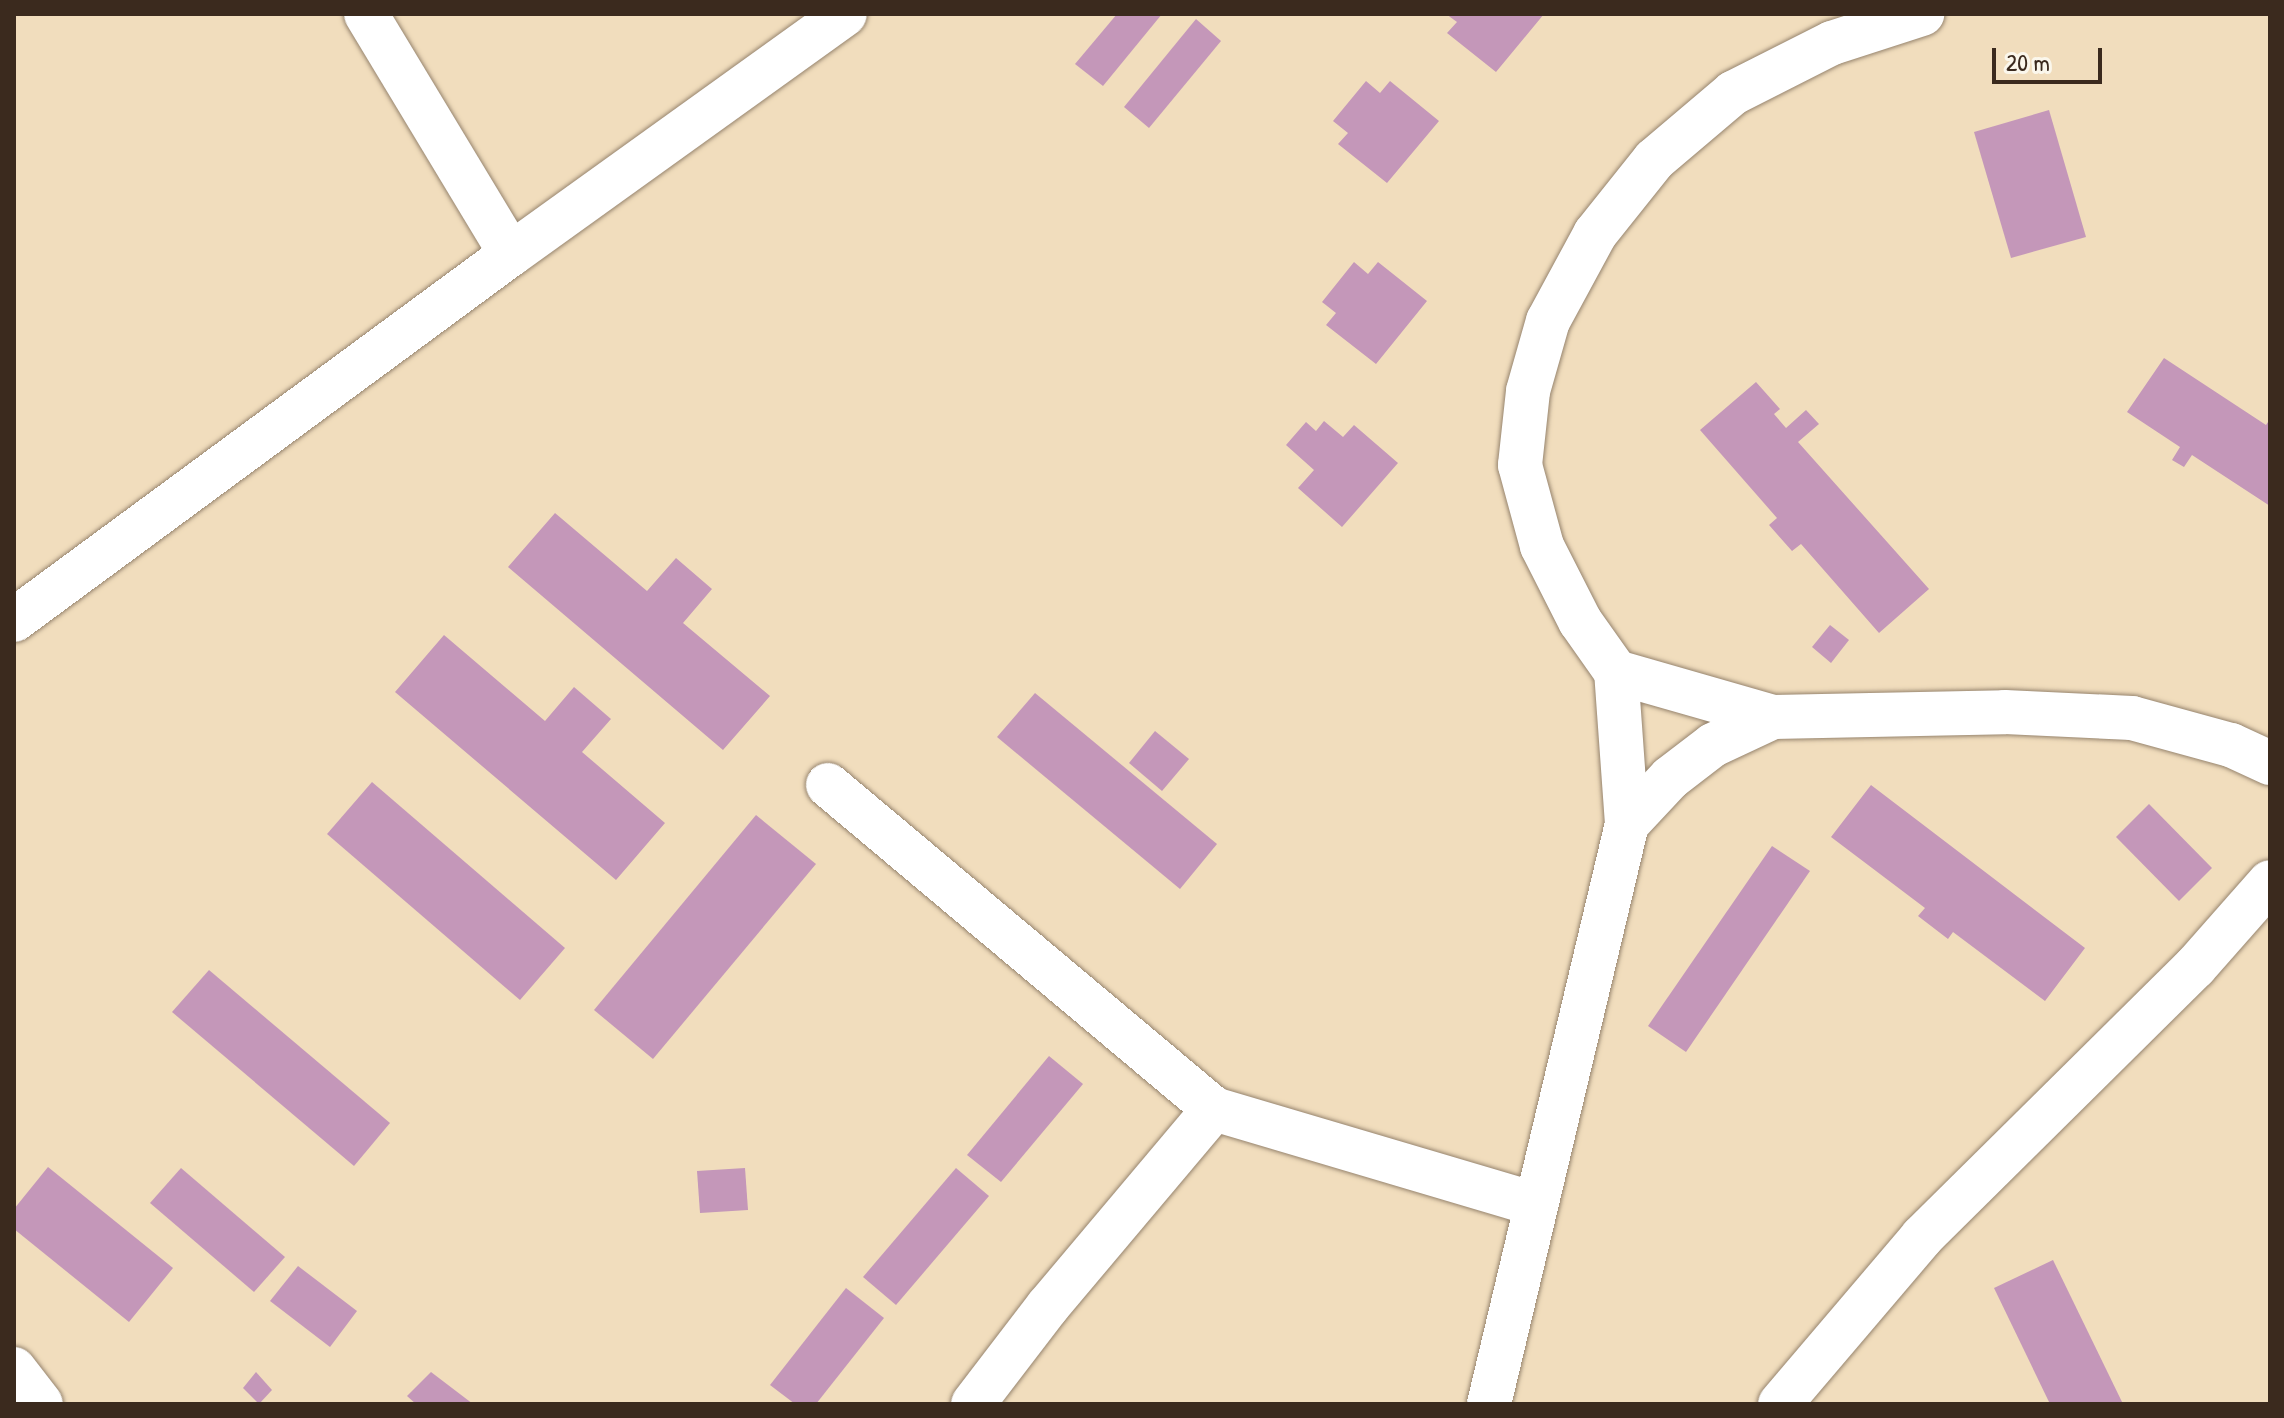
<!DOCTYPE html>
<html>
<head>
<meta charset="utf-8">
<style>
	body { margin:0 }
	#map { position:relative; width:2284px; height:1418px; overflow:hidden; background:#f1ddbd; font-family:"Patrick Hand",sans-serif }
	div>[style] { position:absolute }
	.building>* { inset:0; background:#c497b9 }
	.roads { filter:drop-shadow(0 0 2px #96846e) drop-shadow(0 0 2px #96846e) }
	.minor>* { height:44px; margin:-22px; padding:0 22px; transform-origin:22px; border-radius:22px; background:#fff }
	span { translate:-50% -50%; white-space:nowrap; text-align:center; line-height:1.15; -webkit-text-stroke:6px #fbf7ec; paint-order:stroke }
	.frame { position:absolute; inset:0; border:16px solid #3b2a1e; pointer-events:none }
	.scale { position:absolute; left:1992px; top:48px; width:110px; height:36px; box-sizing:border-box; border:4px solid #3b2a1e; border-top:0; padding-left:10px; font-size:24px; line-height:28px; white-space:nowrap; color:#3b2a1e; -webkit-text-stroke:6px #fbf7ec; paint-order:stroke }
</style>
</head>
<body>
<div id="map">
	<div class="building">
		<i style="clip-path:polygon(1117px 14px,1162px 14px,1103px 86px,1075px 64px)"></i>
		<i style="clip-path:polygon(1446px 14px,1544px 14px,1496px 72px,1447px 33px,1457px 22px)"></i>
		<i style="clip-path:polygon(1196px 19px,1221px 41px,1149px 128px,1124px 107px)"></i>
		<i style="clip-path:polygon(1366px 81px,1380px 93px,1390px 81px,1439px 121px,1387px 183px,1338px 144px,1348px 133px,1333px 121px)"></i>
		<i style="clip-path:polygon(2049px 110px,2086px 237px,2011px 258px,1974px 132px)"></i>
		<i style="clip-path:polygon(1354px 262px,1368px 274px,1378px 262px,1427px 301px,1376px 364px,1326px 325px,1336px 313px,1322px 302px)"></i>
		<i style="clip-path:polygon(2164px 358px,2266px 425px,2270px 419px,2270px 506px,2192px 455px,2184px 467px,2172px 460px,2180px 447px,2127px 412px)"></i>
		<i style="clip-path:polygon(1756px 382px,1780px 409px,1774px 414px,1786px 428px,1806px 410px,1819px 424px,1798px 442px,1929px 589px,1879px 633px,1801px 544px,1792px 551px,1769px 525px,1777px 518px,1700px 430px)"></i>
		<i style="clip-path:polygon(1324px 421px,1343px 437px,1354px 425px,1398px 463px,1342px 527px,1298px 488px,1314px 470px,1286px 445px,1306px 422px,1316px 431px)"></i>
		<i style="clip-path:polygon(555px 513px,647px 591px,676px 558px,712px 589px,683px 623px,770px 696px,723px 750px,508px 567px)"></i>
		<i style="clip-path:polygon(1830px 625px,1849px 640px,1831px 663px,1812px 647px)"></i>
		<i style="clip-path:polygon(444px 635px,545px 721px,574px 687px,611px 719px,582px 752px,665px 823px,616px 880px,395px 692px)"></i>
		<i style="clip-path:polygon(1035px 693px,1217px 844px,1180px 889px,997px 737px)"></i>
		<i style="clip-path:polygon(1155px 731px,1189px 759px,1162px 791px,1129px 763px)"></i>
		<i style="clip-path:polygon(372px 782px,565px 948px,520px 1000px,327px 834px)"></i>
		<i style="clip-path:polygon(1871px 785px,2085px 948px,2045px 1001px,1953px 932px,1948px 939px,1918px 916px,1925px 908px,1831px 837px)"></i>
		<i style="clip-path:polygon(2149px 804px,2212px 868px,2179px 901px,2116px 837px)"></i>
		<i style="clip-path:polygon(756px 815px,816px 864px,653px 1059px,594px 1010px)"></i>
		<i style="clip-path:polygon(1772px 846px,1810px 871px,1686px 1052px,1648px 1026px)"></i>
		<i style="clip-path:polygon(209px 970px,390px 1123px,354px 1166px,172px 1012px)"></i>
		<i style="clip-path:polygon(1049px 1056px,1083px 1084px,1001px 1182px,967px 1155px)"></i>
		<i style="clip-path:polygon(48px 1167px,173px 1268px,129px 1322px,14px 1229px,14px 1209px)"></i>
		<i style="clip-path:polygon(181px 1168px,285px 1257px,254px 1292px,150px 1203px)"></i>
		<i style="clip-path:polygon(745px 1168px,748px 1210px,700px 1213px,697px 1171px)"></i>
		<i style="clip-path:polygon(956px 1168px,989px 1196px,896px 1305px,863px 1277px)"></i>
		<i style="clip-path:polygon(2053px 1260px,2123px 1404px,2050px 1404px,1994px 1288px)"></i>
		<i style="clip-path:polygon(298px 1266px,357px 1311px,330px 1347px,270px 1301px)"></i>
		<i style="clip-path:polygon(846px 1288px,884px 1318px,816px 1404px,795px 1404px,770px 1385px)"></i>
		<i style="clip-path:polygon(256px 1372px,272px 1390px,259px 1404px,243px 1388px)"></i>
		<i style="clip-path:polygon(431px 1372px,473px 1404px,416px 1404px,407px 1396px)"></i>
	</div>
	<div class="roads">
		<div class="minor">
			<i style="left:366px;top:14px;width:280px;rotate:58.9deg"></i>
			<i style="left:14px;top:620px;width:617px;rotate:-36.37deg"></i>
			<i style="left:511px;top:254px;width:411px;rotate:-35.7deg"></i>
			<i style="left:1616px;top:672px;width:163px;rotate:16deg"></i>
			<i style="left:1773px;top:717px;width:232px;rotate:-1.2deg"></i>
			<i style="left:2005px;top:712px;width:127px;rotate:2.7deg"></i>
			<i style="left:2132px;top:718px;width:103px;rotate:15.3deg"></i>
			<i style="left:2231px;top:745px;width:43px;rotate:24.8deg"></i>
			<i style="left:828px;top:785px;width:504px;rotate:40.01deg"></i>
			<i style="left:1214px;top:1109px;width:334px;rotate:16.5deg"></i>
			<i style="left:1627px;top:824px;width:152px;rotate:-94.1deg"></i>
			<i style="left:1616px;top:672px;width:62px;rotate:-125.2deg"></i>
			<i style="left:1580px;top:621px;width:84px;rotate:-116.9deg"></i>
			<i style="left:1542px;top:546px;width:84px;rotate:-105.2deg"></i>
			<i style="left:1520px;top:465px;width:74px;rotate:-83.8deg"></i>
			<i style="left:1528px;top:391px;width:73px;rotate:-74.1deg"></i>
			<i style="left:1548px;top:321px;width:99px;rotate:-61.6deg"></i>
			<i style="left:1595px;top:234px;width:95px;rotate:-51.4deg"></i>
			<i style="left:1654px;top:160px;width:104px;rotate:-40.3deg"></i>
			<i style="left:1733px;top:93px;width:111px;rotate:-26.8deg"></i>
			<i style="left:1832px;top:43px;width:95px;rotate:-17.9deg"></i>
			<i style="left:14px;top:1369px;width:44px;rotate:52.4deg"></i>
			<i style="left:973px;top:1404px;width:123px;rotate:-52.6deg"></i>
			<i style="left:1048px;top:1306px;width:258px;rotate:-49.9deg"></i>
			<i style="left:1489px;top:1404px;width:596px;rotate:-76.62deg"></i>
			<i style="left:1627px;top:824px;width:63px;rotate:-46.9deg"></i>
			<i style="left:1670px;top:778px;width:54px;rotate:-37.5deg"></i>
			<i style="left:1713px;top:745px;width:66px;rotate:-25deg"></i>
			<i style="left:1780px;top:1404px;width:219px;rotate:-49.6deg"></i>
			<i style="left:1922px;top:1237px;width:384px;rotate:-44.7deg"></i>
			<i style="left:2195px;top:967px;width:113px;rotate:-48.6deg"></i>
		</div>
	</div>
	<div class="frame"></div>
	<div class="scale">20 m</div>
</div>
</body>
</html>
